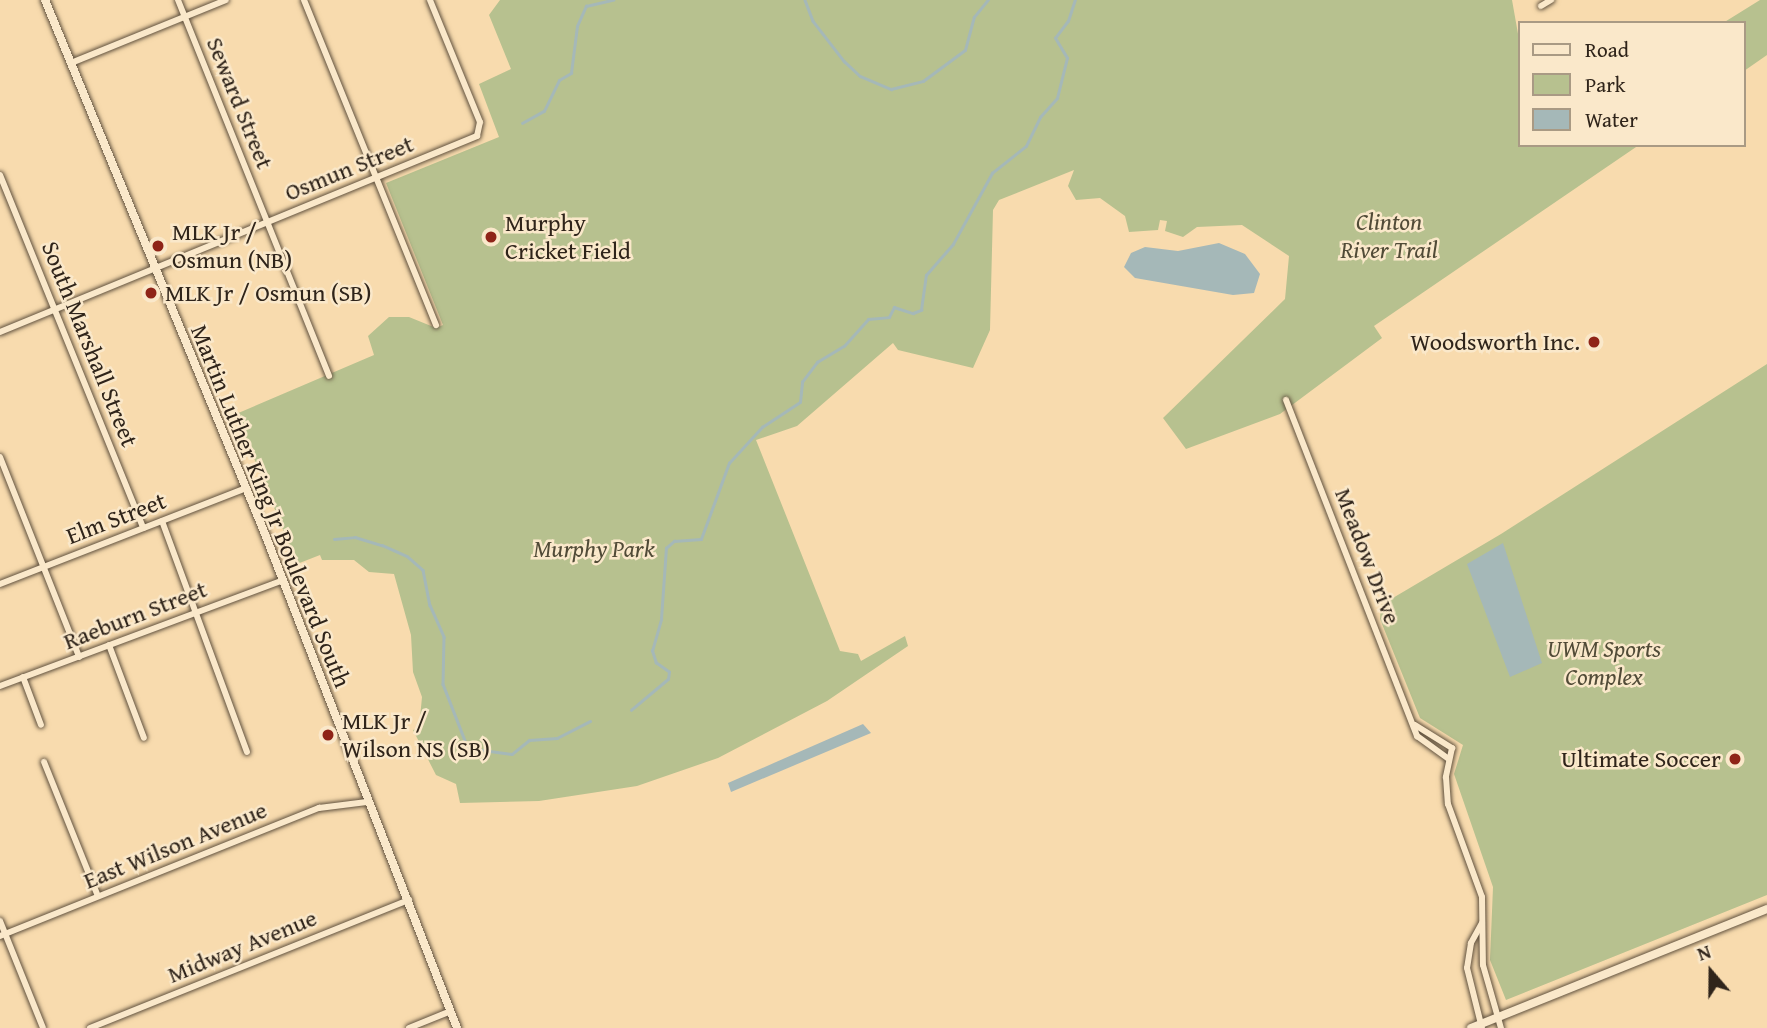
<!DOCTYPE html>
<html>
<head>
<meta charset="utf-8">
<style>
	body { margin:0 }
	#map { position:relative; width:1767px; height:1028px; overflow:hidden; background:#f8dbae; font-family:"Gentium Book Plus",serif }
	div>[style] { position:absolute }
	.green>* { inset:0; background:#b7c18f }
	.water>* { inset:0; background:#a5b8b8 }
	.stream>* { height:2.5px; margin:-1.25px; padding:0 1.25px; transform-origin:1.25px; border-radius:1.25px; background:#a5b8b8 }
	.roads { filter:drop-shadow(0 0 2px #61523f) drop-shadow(0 0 2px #61523f) }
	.street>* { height:6px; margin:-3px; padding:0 3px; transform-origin:3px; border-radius:3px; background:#fae8ca }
	.secondary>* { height:8px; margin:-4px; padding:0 4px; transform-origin:4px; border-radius:4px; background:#fae8ca }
	.dots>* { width:19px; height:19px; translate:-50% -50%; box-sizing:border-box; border:4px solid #fae8ca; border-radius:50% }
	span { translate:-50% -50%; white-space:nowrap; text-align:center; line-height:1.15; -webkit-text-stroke:5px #fae8ca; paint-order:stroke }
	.street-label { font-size:24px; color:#2f241a }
	.park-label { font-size:24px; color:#514b37; font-style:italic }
	.poi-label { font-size:24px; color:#2f241a }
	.left { translate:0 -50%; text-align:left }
	.right { translate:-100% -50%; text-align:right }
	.legend { position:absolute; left:1518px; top:21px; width:228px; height:126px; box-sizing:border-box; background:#fae8ca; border:2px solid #a99a84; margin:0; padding:9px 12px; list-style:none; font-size:21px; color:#2f241a }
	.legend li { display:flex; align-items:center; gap:14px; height:35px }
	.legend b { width:35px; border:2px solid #a99a84 }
	.north { position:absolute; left:1676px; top:937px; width:70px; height:70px; -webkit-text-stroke:5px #fae8ca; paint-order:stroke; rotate:340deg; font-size:19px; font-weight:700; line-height:28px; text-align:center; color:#2f241a }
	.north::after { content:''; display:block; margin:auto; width:24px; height:32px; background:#2f241a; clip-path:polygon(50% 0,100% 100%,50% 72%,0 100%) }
</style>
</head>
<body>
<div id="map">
	<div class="green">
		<i style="clip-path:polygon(500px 0,1512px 0,1520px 45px,1520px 145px,1639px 145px,1374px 326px,1382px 338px,1280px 414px,1186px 449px,1163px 418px,1285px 299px,1289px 256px,1242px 225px,1197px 227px,1183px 237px,1165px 231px,1167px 221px,1160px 220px,1158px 230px,1129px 232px,1125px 216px,1100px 198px,1076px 200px,1068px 186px,1074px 170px,999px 200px,993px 210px,990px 330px,973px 368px,898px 350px,893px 343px,797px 426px,756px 440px,840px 651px,858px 654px,861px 661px,905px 636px,908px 646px,827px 701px,718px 758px,637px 786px,539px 801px,460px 803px,456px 784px,436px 775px,413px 730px,419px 728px,422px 697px,413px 672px,411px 635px,394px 574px,369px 572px,354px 560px,322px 560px,320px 555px,297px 564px,236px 414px,374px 355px,368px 336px,389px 317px,409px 317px,436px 328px,443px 325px,386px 183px,499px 137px,479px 84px,511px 69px,489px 15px)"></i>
		<i style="clip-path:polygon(1760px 0,1767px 0,1767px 55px,1744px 71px,1744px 23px,1723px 23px)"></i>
		<i style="clip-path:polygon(1767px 364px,1767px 895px,1506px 1000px,1490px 960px,1493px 887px,1454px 774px,1463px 745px,1420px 718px,1380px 619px,1381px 605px,1501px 534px)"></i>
	</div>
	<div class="water">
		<i style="clip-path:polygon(1219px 243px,1245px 254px,1260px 274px,1254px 293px,1233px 295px,1135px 278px,1124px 267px,1131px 253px,1145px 247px,1178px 251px)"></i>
		<i style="clip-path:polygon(1503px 543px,1542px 663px,1510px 677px,1467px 564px)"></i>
		<i style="clip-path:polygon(863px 724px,871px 733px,731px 792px,728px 783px)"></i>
	</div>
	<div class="stream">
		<i style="left:805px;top:0;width:22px;rotate:69deg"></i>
		<i style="left:813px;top:21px;width:51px;rotate:52.2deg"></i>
		<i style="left:844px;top:61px;width:22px;rotate:43deg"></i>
		<i style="left:860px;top:76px;width:34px;rotate:23deg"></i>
		<i style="left:891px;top:89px;width:33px;rotate:-14deg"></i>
		<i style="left:923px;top:81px;width:52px;rotate:-36.4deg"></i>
		<i style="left:965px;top:50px;width:34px;rotate:-75deg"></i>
		<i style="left:974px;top:17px;width:22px;rotate:-51deg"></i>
		<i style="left:522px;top:123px;width:25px;rotate:-29deg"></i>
		<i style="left:544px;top:111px;width:34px;rotate:-64deg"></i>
		<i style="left:559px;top:80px;width:14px;rotate:-30deg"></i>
		<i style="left:571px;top:73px;width:47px;rotate:-82.7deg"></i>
		<i style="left:577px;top:26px;width:22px;rotate:-66deg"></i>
		<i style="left:586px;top:6px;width:28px;rotate:-13deg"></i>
		<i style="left:334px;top:539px;width:21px;rotate:-5deg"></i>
		<i style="left:355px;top:537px;width:28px;rotate:17deg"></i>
		<i style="left:382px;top:545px;width:27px;rotate:24deg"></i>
		<i style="left:407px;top:556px;width:21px;rotate:41deg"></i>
		<i style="left:423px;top:570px;width:36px;rotate:79deg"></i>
		<i style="left:430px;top:605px;width:35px;rotate:66deg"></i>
		<i style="left:444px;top:637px;width:47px;rotate:91.2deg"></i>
		<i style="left:443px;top:684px;width:69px;rotate:68.7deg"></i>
		<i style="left:468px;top:748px;width:44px;rotate:7.8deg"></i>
		<i style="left:512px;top:754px;width:22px;rotate:-39deg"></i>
		<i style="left:529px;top:740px;width:28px;rotate:-4deg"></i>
		<i style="left:557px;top:738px;width:37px;rotate:-27deg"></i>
		<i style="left:631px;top:710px;width:48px;rotate:-40deg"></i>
		<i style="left:668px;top:679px;width:7px;rotate:-82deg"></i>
		<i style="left:669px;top:672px;width:16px;rotate:-145deg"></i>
		<i style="left:656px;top:663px;width:13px;rotate:-108deg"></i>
		<i style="left:652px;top:651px;width:33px;rotate:-74deg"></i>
		<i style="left:661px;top:619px;width:71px;rotate:-86deg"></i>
		<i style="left:666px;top:548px;width:11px;rotate:-41deg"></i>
		<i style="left:674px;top:541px;width:27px;rotate:-4deg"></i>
		<i style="left:701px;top:539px;width:81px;rotate:-69.8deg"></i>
		<i style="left:729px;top:463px;width:49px;rotate:-47.5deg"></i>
		<i style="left:762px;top:427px;width:45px;rotate:-33.3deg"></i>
		<i style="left:800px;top:402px;width:20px;rotate:-84deg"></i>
		<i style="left:802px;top:382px;width:25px;rotate:-53deg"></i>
		<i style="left:817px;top:362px;width:31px;rotate:-31deg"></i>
		<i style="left:844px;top:346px;width:36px;rotate:-48deg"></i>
		<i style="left:868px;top:319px;width:21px;rotate:-5deg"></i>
		<i style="left:889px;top:317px;width:11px;rotate:-63deg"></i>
		<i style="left:894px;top:307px;width:20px;rotate:18deg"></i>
		<i style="left:913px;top:313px;width:9px;rotate:-21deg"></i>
		<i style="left:921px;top:310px;width:35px;rotate:-82deg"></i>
		<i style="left:926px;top:275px;width:41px;rotate:-48.9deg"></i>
		<i style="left:953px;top:244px;width:81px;rotate:-61.2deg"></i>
		<i style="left:992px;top:173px;width:43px;rotate:-38.5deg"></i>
		<i style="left:1026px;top:146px;width:32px;rotate:-64deg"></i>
		<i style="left:1040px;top:117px;width:25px;rotate:-48deg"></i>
		<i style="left:1057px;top:98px;width:41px;rotate:-76deg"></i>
		<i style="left:1067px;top:58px;width:23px;rotate:-121deg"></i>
		<i style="left:1055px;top:38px;width:21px;rotate:-53deg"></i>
		<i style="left:1068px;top:21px;width:22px;rotate:-72deg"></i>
	</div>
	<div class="roads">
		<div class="street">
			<i style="left:178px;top:0;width:405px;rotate:68.1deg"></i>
			<i style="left:304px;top:0;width:351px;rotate:67.9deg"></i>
			<i style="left:1541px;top:6px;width:12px;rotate:-31deg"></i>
			<i style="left:71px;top:63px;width:167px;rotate:-22.1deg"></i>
			<i style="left:0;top:175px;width:381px;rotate:67.9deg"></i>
			<i style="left:0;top:332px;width:516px;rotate:-22.34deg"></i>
			<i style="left:477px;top:136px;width:14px;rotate:-78deg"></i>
			<i style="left:480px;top:122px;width:132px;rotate:-112.3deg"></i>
			<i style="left:1286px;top:400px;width:361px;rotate:68.7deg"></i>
			<i style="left:1417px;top:736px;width:39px;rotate:36deg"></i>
			<i style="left:0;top:457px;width:215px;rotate:68.4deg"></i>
			<i style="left:162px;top:521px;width:246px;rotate:69.8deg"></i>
			<i style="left:0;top:584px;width:264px;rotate:-21.3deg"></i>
			<i style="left:109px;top:645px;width:99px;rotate:69.4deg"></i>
			<i style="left:23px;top:677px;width:51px;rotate:69.4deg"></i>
			<i style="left:0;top:686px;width:302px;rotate:-20.5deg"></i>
			<i style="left:1415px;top:725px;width:44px;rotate:31.9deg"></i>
			<i style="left:1452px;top:748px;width:30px;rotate:102deg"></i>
			<i style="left:1446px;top:777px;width:27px;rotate:86deg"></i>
			<i style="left:1448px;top:804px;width:99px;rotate:69.9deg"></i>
			<i style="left:1482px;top:897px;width:68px;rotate:89.2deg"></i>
			<i style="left:1483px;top:965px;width:66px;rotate:74.1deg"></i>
			<i style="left:44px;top:762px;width:144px;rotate:68.1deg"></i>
			<i style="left:0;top:921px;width:115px;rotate:68.1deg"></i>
			<i style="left:1482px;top:923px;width:23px;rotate:119deg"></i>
			<i style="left:1471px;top:943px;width:25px;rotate:99deg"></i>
			<i style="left:1467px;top:968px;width:62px;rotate:76deg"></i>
			<i style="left:0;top:936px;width:344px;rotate:-21.9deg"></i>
			<i style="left:319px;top:808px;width:48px;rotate:-7.1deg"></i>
			<i style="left:90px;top:1028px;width:344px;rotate:-21.9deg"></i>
			<i style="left:409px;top:1028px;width:45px;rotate:-22deg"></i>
		</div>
		<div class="secondary">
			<i style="left:45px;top:0;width:578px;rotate:67.61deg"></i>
			<i style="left:265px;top:534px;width:530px;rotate:68.76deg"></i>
			<i style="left:1471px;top:1028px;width:319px;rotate:-21.9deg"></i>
		</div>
	</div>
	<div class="dots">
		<i style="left:491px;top:237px;background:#8f2418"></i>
		<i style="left:158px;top:246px;background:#8f2418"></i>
		<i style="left:151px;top:293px;background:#8f2418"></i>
		<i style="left:1594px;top:342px;background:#8f2418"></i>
		<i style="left:328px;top:735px;background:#8f2418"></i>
		<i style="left:1735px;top:759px;background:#8f2418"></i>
	</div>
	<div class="street-label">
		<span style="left:240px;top:103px;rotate:68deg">Seward Street</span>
		<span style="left:349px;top:168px;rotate:-22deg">Osmun Street</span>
		<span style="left:90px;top:344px;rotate:68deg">South Marshall Street</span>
		<span style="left:271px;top:506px;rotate:68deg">Martin Luther King Jr Boulevard South</span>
		<span style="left:116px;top:518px;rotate:-21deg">Elm Street</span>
		<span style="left:1368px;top:556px;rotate:69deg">Meadow Drive</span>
		<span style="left:135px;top:615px;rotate:-21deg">Raeburn Street</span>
		<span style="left:175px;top:845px;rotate:-22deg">East Wilson Avenue</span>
		<span style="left:242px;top:946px;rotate:-22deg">Midway Avenue</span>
	</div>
	<div class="park-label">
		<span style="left:1389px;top:236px">Clinton<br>River Trail</span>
		<span style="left:594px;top:549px">Murphy Park</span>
		<span style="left:1604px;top:663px">UWM Sports<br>Complex</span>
	</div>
	<div class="poi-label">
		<span class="left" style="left:505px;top:237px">Murphy<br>Cricket Field</span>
		<span class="left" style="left:172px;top:246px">MLK Jr /<br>Osmun (NB)</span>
		<span class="left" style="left:165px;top:293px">MLK Jr / Osmun (SB)</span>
		<span class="right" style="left:1580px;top:342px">Woodsworth Inc.</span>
		<span class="left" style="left:342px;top:735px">MLK Jr /<br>Wilson NS (SB)</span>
		<span class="right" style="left:1721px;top:759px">Ultimate Soccer</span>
	</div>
	<ul class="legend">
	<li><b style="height:9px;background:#fae8ca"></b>Road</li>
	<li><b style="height:19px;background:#b7c18f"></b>Park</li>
	<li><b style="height:19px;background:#a5b8b8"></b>Water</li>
	</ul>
	<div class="north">N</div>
</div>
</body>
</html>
